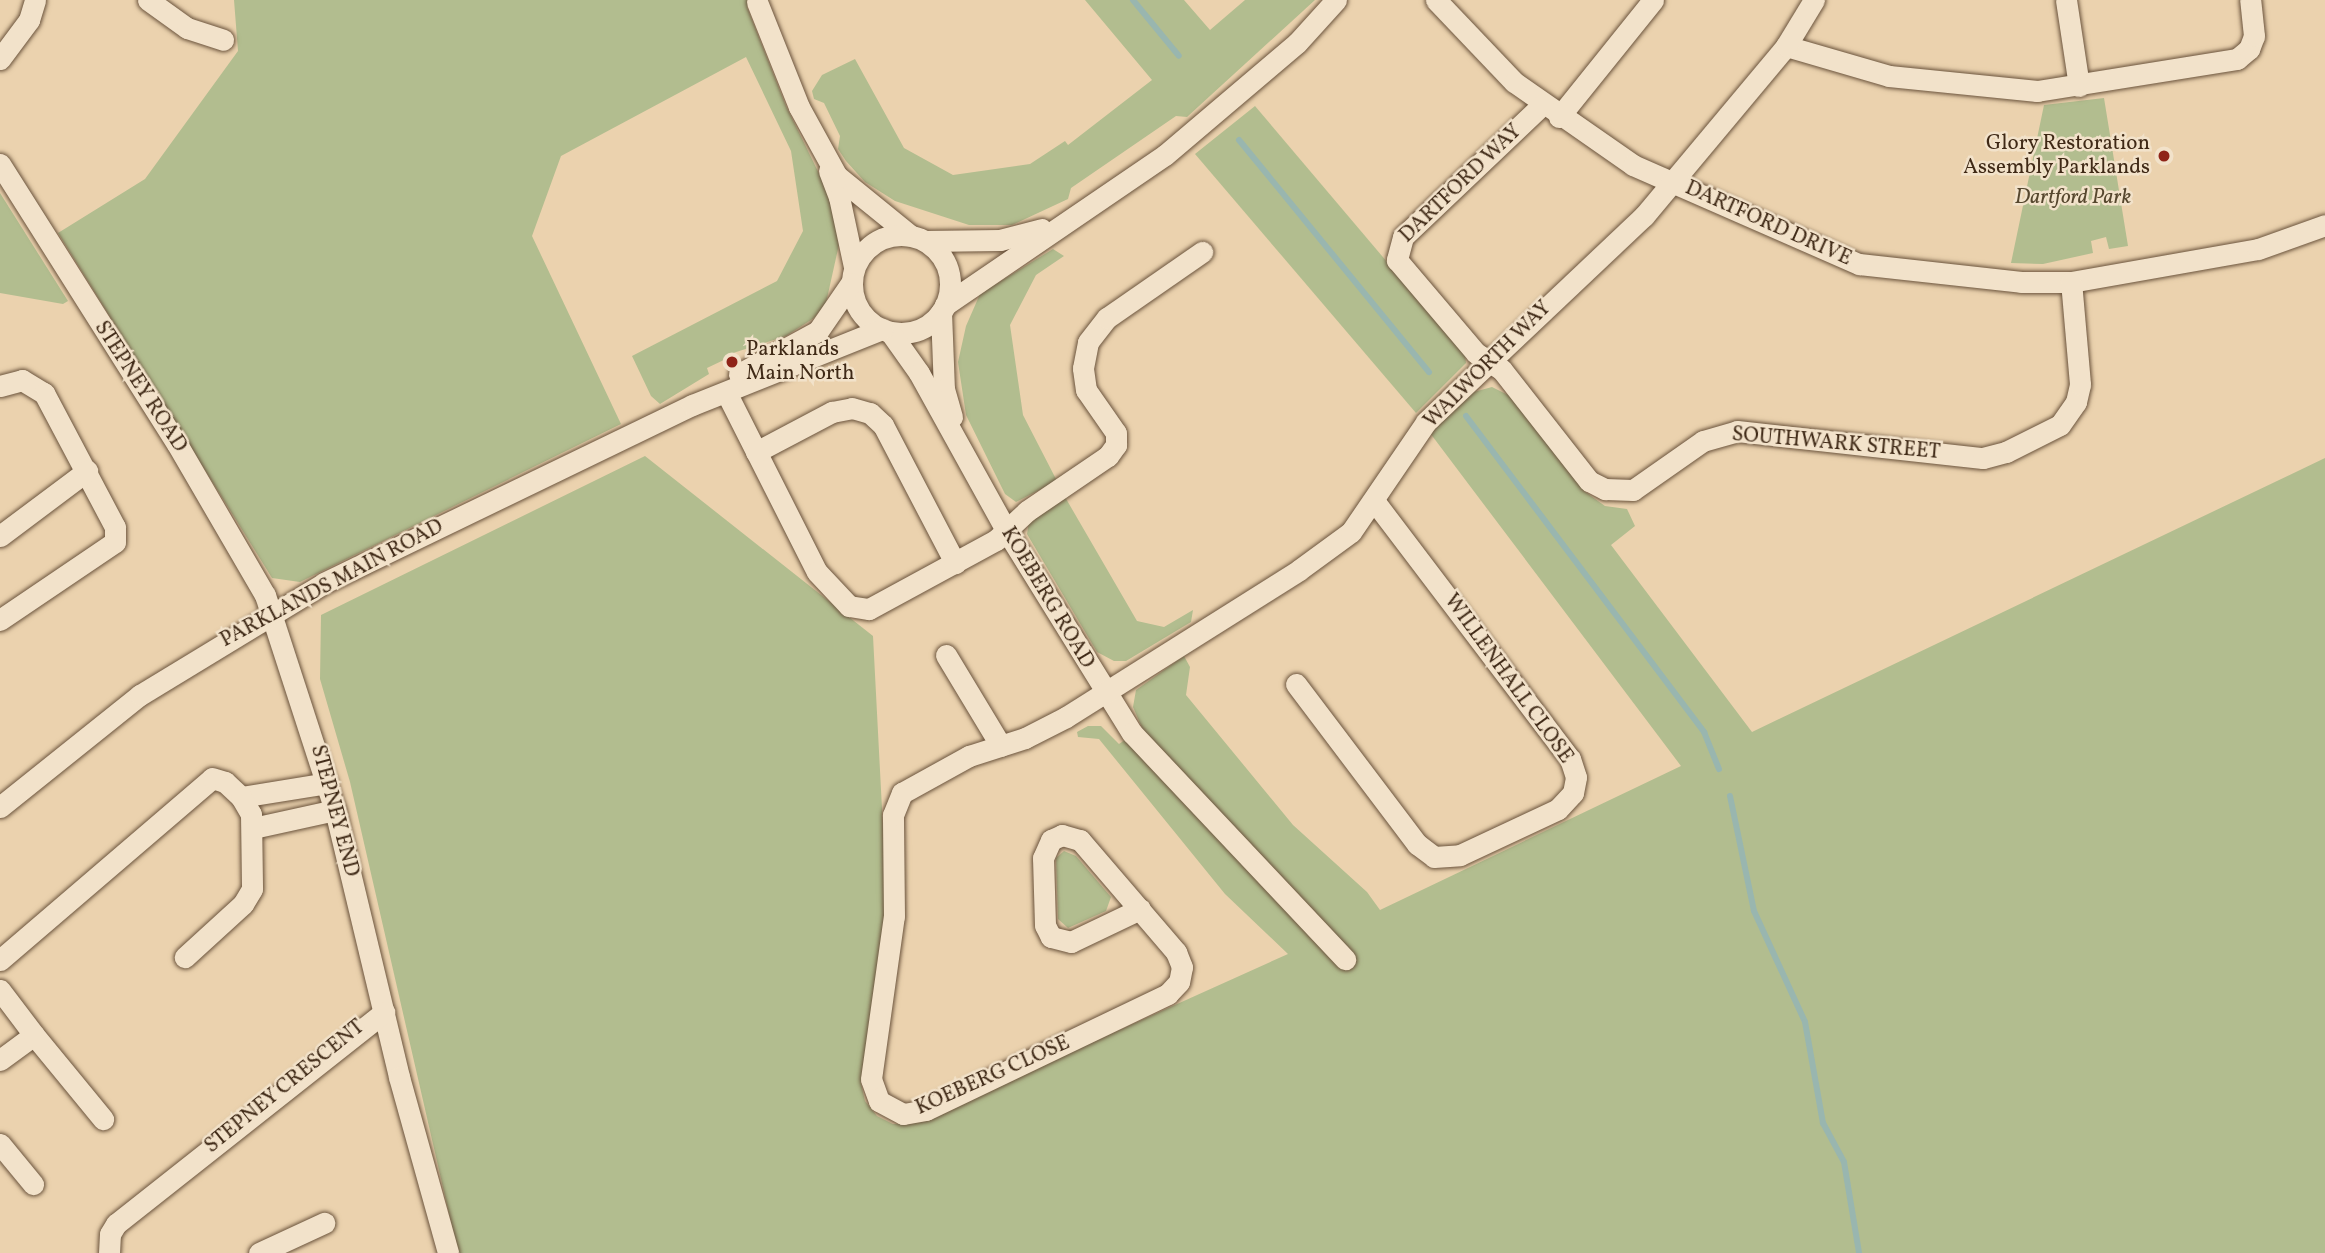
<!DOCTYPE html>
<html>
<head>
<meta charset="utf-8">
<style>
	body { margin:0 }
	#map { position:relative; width:2325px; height:1253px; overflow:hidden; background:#ebd2ae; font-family:Vollkorn,serif }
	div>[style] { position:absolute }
	.green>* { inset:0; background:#b2bd8f }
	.stream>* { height:6px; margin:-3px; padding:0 3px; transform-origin:3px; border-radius:3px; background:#99b6af }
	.roads { filter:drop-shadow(0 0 2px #6a533c) drop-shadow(0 0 2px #6a533c) }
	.minor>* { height:21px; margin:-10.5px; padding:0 10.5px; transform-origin:10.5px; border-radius:10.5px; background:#f2e2ca }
	.minor>.ring { margin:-10.5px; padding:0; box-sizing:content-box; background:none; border:21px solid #f2e2ca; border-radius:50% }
	.dots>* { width:19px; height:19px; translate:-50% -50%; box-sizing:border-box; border:4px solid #f2e2ca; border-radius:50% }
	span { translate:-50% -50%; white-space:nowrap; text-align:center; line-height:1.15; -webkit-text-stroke:5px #f2e2ca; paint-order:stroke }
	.poi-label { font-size:21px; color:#3f2916 }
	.right { translate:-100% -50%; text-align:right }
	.left { translate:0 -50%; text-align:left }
	.street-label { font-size:21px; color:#3f2916 }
	.park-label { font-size:21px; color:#56472e; font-style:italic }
</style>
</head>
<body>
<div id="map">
	<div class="green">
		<i style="clip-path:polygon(234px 0,761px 0,747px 7px,786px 106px,831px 198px,840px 240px,826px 303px,814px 318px,786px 336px,727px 355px,728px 358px,707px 368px,709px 374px,660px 404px,651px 396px,632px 356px,777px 281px,803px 231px,791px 151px,746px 57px,561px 156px,532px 236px,621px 424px,300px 582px,272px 578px,58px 233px,145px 179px,238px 51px)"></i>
		<i style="clip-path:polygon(1085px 0,1184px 0,1210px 30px,1245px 0,1315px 0,1187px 117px,1176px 116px,1071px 188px,1068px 199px,1012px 225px,969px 225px,895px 201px,865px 182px,846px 161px,838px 149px,840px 136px,824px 103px,814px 99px,812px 91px,822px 75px,855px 59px,904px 148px,953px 175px,1030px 164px,1065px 141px,1068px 145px,1152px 80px)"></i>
		<i style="clip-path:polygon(2104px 98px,2128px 246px,2109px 249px,2106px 237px,2091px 241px,2093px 253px,2043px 264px,2011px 263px,2044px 105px)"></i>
		<i style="clip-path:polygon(1255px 106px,1465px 354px,1466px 363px,1416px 413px,1195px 154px)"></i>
		<i style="clip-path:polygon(0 193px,68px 301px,63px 304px,0 293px)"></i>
		<i style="clip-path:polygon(1053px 249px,1064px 256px,1036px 275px,1010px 325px,1023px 415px,1057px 481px,1016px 502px,1005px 494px,966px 415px,958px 362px,966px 326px,980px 294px)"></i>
		<i style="clip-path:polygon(1492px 387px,1510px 396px,1584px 491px,1605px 506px,1627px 509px,1635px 526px,1611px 545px,1752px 732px,2325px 458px,2325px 1253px,458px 1253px,350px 782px,320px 679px,321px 615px,645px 456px,873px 636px,888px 924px,861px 1083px,865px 1101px,877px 1116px,893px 1124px,911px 1124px,1288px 954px,1225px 894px,1099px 739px,1078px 737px,1077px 732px,1088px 726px,1101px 726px,1119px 744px,1142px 728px,1133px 707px,1136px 690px,1184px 656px,1190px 667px,1186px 695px,1293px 825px,1367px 892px,1380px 910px,1681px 766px,1430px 433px,1470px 393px)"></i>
		<i style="clip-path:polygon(1065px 497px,1137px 621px,1164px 627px,1193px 610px,1191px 622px,1126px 661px,1114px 661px,1097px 652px,1027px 534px,1029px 522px)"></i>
		<i style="clip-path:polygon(1064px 851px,1076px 856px,1111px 897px,1106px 911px,1068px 928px,1058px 919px,1056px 858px)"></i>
	</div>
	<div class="stream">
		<i style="left:1133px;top:0;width:72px;rotate:50.6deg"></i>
		<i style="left:1239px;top:140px;width:300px;rotate:50.7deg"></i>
		<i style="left:1466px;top:416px;width:396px;rotate:53deg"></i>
		<i style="left:1704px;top:732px;width:40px;rotate:68deg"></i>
		<i style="left:1730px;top:796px;width:117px;rotate:78.2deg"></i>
		<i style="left:1754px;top:911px;width:122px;rotate:65.3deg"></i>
		<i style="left:1805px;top:1022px;width:103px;rotate:79.9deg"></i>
		<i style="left:1823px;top:1123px;width:44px;rotate:61.7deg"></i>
		<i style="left:1844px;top:1162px;width:92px;rotate:80.6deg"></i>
	</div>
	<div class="roads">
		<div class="minor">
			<i style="left:148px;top:0;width:48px;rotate:35.7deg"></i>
			<i style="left:187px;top:28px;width:38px;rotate:18deg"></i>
			<i style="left:1436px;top:0;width:113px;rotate:46.4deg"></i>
			<i style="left:1514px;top:82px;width:145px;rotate:34.9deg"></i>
			<i style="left:1633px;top:165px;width:247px;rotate:23.7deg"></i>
			<i style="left:1859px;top:264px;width:163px;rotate:6.3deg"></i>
			<i style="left:2021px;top:282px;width:50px"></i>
			<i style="left:2071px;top:282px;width:190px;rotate:-10deg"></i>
			<i style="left:2258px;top:249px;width:71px;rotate:-19.7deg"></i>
			<i style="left:2066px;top:0;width:87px;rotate:81.4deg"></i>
			<i style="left:757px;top:2px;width:113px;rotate:68.2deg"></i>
			<i style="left:799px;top:107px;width:79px;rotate:61.2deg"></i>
			<i style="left:837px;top:176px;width:95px;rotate:39deg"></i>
			<i style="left:1786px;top:46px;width:107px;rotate:16.2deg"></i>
			<i style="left:1889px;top:76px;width:149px;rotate:5.8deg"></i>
			<i style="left:2037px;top:91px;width:203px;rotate:-9.1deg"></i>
			<i style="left:2237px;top:59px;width:16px;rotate:-40deg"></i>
			<i style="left:2249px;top:49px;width:14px;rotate:-69deg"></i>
			<i style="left:2254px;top:36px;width:36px;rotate:-96deg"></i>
			<i style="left:0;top:59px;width:49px;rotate:-53.4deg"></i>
			<i style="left:29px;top:20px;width:21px;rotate:-73deg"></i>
			<i style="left:1543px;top:104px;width:193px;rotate:136.5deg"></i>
			<i style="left:1403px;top:237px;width:24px;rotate:105deg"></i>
			<i style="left:1397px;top:260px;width:122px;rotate:49.7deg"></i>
			<i style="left:1476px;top:353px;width:31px;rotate:33deg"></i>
			<i style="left:1502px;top:370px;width:141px;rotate:51.9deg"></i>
			<i style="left:1589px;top:481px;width:18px;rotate:27deg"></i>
			<i style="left:1605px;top:489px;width:28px;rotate:2deg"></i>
			<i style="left:1633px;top:490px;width:85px;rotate:-35deg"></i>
			<i style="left:1703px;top:441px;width:35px;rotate:-16deg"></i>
			<i style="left:1737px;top:431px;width:247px;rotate:6.3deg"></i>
			<i style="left:1983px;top:458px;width:24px;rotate:-15deg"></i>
			<i style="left:2006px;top:452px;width:60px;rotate:-26.6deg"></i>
			<i style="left:2060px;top:425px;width:28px;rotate:-55deg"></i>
			<i style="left:2076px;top:402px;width:18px;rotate:-77deg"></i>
			<i style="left:2080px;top:384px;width:102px;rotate:-95deg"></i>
			<i style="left:1559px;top:117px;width:150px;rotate:-51.2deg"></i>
			<i style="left:0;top:164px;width:331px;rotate:57.7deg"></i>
			<i style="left:177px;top:444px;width:175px;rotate:59.8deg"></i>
			<i style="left:265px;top:595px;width:226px;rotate:72deg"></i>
			<i style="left:335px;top:810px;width:275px;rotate:76.5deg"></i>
			<i style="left:399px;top:1077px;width:183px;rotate:74.4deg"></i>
			<i style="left:829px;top:171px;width:28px;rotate:69deg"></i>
			<i style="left:839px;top:197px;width:72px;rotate:77.9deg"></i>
			<i class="ring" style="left:852px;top:235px;width:77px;height:77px"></i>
			<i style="left:925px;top:241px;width:75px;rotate:-0.8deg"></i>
			<i style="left:1000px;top:240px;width:43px;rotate:-14.7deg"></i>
			<i style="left:945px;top:305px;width:266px;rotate:-34.3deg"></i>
			<i style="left:1165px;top:155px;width:173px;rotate:-40.3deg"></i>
			<i style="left:1297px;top:43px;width:58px;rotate:-47.8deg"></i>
			<i style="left:941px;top:312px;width:77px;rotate:87.8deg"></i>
			<i style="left:944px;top:389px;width:29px;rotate:74deg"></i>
			<i style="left:890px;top:332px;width:50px;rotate:54.7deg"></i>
			<i style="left:919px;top:373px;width:179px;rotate:61deg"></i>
			<i style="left:1006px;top:530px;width:239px;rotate:58.2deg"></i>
			<i style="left:1132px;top:733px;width:311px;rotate:46.7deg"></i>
			<i style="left:739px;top:374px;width:90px;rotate:-28.6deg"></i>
			<i style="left:818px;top:331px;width:58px;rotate:-55.5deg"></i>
			<i style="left:0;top:386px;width:23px;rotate:-15deg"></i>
			<i style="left:22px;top:380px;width:26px;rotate:31deg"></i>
			<i style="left:44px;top:393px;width:152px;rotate:62.1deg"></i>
			<i style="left:115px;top:527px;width:15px;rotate:90deg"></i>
			<i style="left:115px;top:542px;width:139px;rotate:145.9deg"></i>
			<i style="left:727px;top:394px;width:199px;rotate:63.2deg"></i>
			<i style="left:817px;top:572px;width:47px;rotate:46.7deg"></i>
			<i style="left:849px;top:606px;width:20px;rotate:9deg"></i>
			<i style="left:869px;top:609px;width:145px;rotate:-28.5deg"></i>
			<i style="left:996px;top:540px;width:42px;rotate:-43.1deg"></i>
			<i style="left:1027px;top:511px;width:98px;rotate:-34.2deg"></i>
			<i style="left:1108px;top:456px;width:14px;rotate:-54deg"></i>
			<i style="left:1116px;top:445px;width:12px;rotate:-90deg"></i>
			<i style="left:1116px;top:433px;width:52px;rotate:-124.9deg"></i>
			<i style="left:1086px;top:390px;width:22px;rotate:-98deg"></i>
			<i style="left:1083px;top:368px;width:26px;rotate:-79deg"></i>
			<i style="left:1088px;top:342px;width:31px;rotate:-52deg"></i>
			<i style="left:1107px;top:318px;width:116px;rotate:-34.8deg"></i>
			<i style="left:756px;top:452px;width:86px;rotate:-27.8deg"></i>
			<i style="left:832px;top:412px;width:20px;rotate:-11deg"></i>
			<i style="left:852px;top:408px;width:19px;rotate:16deg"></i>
			<i style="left:870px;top:413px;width:18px;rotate:43deg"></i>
			<i style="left:883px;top:425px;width:156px;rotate:62.4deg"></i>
			<i style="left:0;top:536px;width:109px;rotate:-36.8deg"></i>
			<i style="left:946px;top:655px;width:106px;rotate:58.9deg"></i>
			<i style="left:1296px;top:684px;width:201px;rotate:52.9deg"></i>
			<i style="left:1417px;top:844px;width:21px;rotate:37deg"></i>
			<i style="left:1434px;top:857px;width:26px;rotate:-4deg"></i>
			<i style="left:1460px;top:855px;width:108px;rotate:-25.1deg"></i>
			<i style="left:1558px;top:809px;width:22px;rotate:-47deg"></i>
			<i style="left:1573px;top:793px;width:16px;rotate:-79deg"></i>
			<i style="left:1576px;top:777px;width:19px;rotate:-108deg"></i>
			<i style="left:1570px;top:759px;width:323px;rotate:-127.2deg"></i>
			<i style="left:241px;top:797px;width:87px;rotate:-9.2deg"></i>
			<i style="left:0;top:807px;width:179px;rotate:-38.7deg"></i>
			<i style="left:140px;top:695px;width:215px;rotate:-31.3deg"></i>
			<i style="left:324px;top:583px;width:409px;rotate:-25.8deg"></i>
			<i style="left:692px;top:405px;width:205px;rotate:-21.8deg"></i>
			<i style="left:253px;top:828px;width:84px;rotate:-12.4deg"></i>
			<i style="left:1140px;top:909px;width:76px;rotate:154.4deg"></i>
			<i style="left:1071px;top:942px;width:21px;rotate:-166deg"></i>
			<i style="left:1051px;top:937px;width:13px;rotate:-117deg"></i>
			<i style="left:1045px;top:925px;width:67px;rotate:-91.7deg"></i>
			<i style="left:1043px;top:858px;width:20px;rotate:-66deg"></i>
			<i style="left:1051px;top:840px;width:12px;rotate:-24deg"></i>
			<i style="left:1062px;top:835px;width:19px;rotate:16deg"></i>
			<i style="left:1080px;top:840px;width:148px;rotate:49.4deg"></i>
			<i style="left:1176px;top:952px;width:16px;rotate:68deg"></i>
			<i style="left:1182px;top:967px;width:15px;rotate:101deg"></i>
			<i style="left:1179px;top:982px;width:16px;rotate:133deg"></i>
			<i style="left:1168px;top:994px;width:268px;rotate:154.4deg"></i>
			<i style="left:926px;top:1110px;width:23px;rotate:170deg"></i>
			<i style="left:903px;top:1114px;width:27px;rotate:-152deg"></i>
			<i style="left:879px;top:1101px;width:23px;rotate:-110deg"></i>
			<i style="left:871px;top:1079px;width:165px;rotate:-82deg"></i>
			<i style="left:894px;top:916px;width:101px;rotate:-90.6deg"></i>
			<i style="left:893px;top:815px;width:24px;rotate:-68deg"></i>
			<i style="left:902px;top:793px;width:77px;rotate:-28.9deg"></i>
			<i style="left:969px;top:756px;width:59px;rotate:-17.8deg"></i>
			<i style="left:1025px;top:738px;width:46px;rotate:-27.1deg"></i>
			<i style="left:1066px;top:717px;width:275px;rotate:-32.2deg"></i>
			<i style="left:1299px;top:570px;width:64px;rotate:-36.2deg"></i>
			<i style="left:1351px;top:532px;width:133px;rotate:-55.7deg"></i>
			<i style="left:1426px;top:422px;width:300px;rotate:-43.4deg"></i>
			<i style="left:1644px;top:216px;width:222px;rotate:-50.1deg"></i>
			<i style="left:1786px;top:46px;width:54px;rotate:-58.7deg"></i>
			<i style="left:0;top:960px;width:279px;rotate:-40.6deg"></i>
			<i style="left:212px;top:778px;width:14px;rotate:17deg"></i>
			<i style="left:225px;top:782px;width:22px;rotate:43deg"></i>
			<i style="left:241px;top:797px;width:20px;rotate:60deg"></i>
			<i style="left:251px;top:814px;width:75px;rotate:89.2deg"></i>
			<i style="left:252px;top:889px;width:17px;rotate:121deg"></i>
			<i style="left:243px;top:904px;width:79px;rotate:137.6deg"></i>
			<i style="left:0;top:990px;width:56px;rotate:52.9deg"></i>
			<i style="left:34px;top:1035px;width:42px;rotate:143.7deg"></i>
			<i style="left:34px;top:1035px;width:109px;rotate:50.6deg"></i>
			<i style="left:0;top:1144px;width:52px;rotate:50.5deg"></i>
			<i style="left:109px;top:1253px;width:19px;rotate:-87deg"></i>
			<i style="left:110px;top:1234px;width:12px;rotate:-59deg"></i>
			<i style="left:116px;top:1224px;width:342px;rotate:-38.3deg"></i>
			<i style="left:259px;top:1253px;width:72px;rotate:-24.8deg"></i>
		</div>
	</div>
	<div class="dots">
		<i style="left:2164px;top:156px;background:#8f2418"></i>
		<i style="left:732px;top:362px;background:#8f2418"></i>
	</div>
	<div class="poi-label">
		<span class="right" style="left:2150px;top:156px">Glory Restoration<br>Assembly Parklands</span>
		<span class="left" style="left:746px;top:362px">Parklands<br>Main North</span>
	</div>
	<div class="street-label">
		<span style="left:1461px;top:184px;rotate:-44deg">DARTFORD WAY</span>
		<span style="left:1768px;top:224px;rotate:24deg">DARTFORD DRIVE</span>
		<span style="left:1488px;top:365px;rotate:-45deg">WALWORTH WAY</span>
		<span style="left:140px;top:387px;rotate:57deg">STEPNEY ROAD</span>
		<span style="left:1836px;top:444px;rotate:5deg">SOUTHWARK STREET</span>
		<span style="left:332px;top:584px;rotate:-28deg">PARKLANDS MAIN ROAD</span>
		<span style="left:1047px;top:598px;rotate:59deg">KOEBERG ROAD</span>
		<span style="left:1508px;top:679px;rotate:54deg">WILLENHALL CLOSE</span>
		<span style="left:334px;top:811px;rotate:75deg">STEPNEY END</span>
		<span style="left:993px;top:1076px;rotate:-24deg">KOEBERG CLOSE</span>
		<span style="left:285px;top:1087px;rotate:-39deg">STEPNEY CRESCENT</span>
	</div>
	<div class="park-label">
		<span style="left:2073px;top:198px">Dartford Park</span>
	</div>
</div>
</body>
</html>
